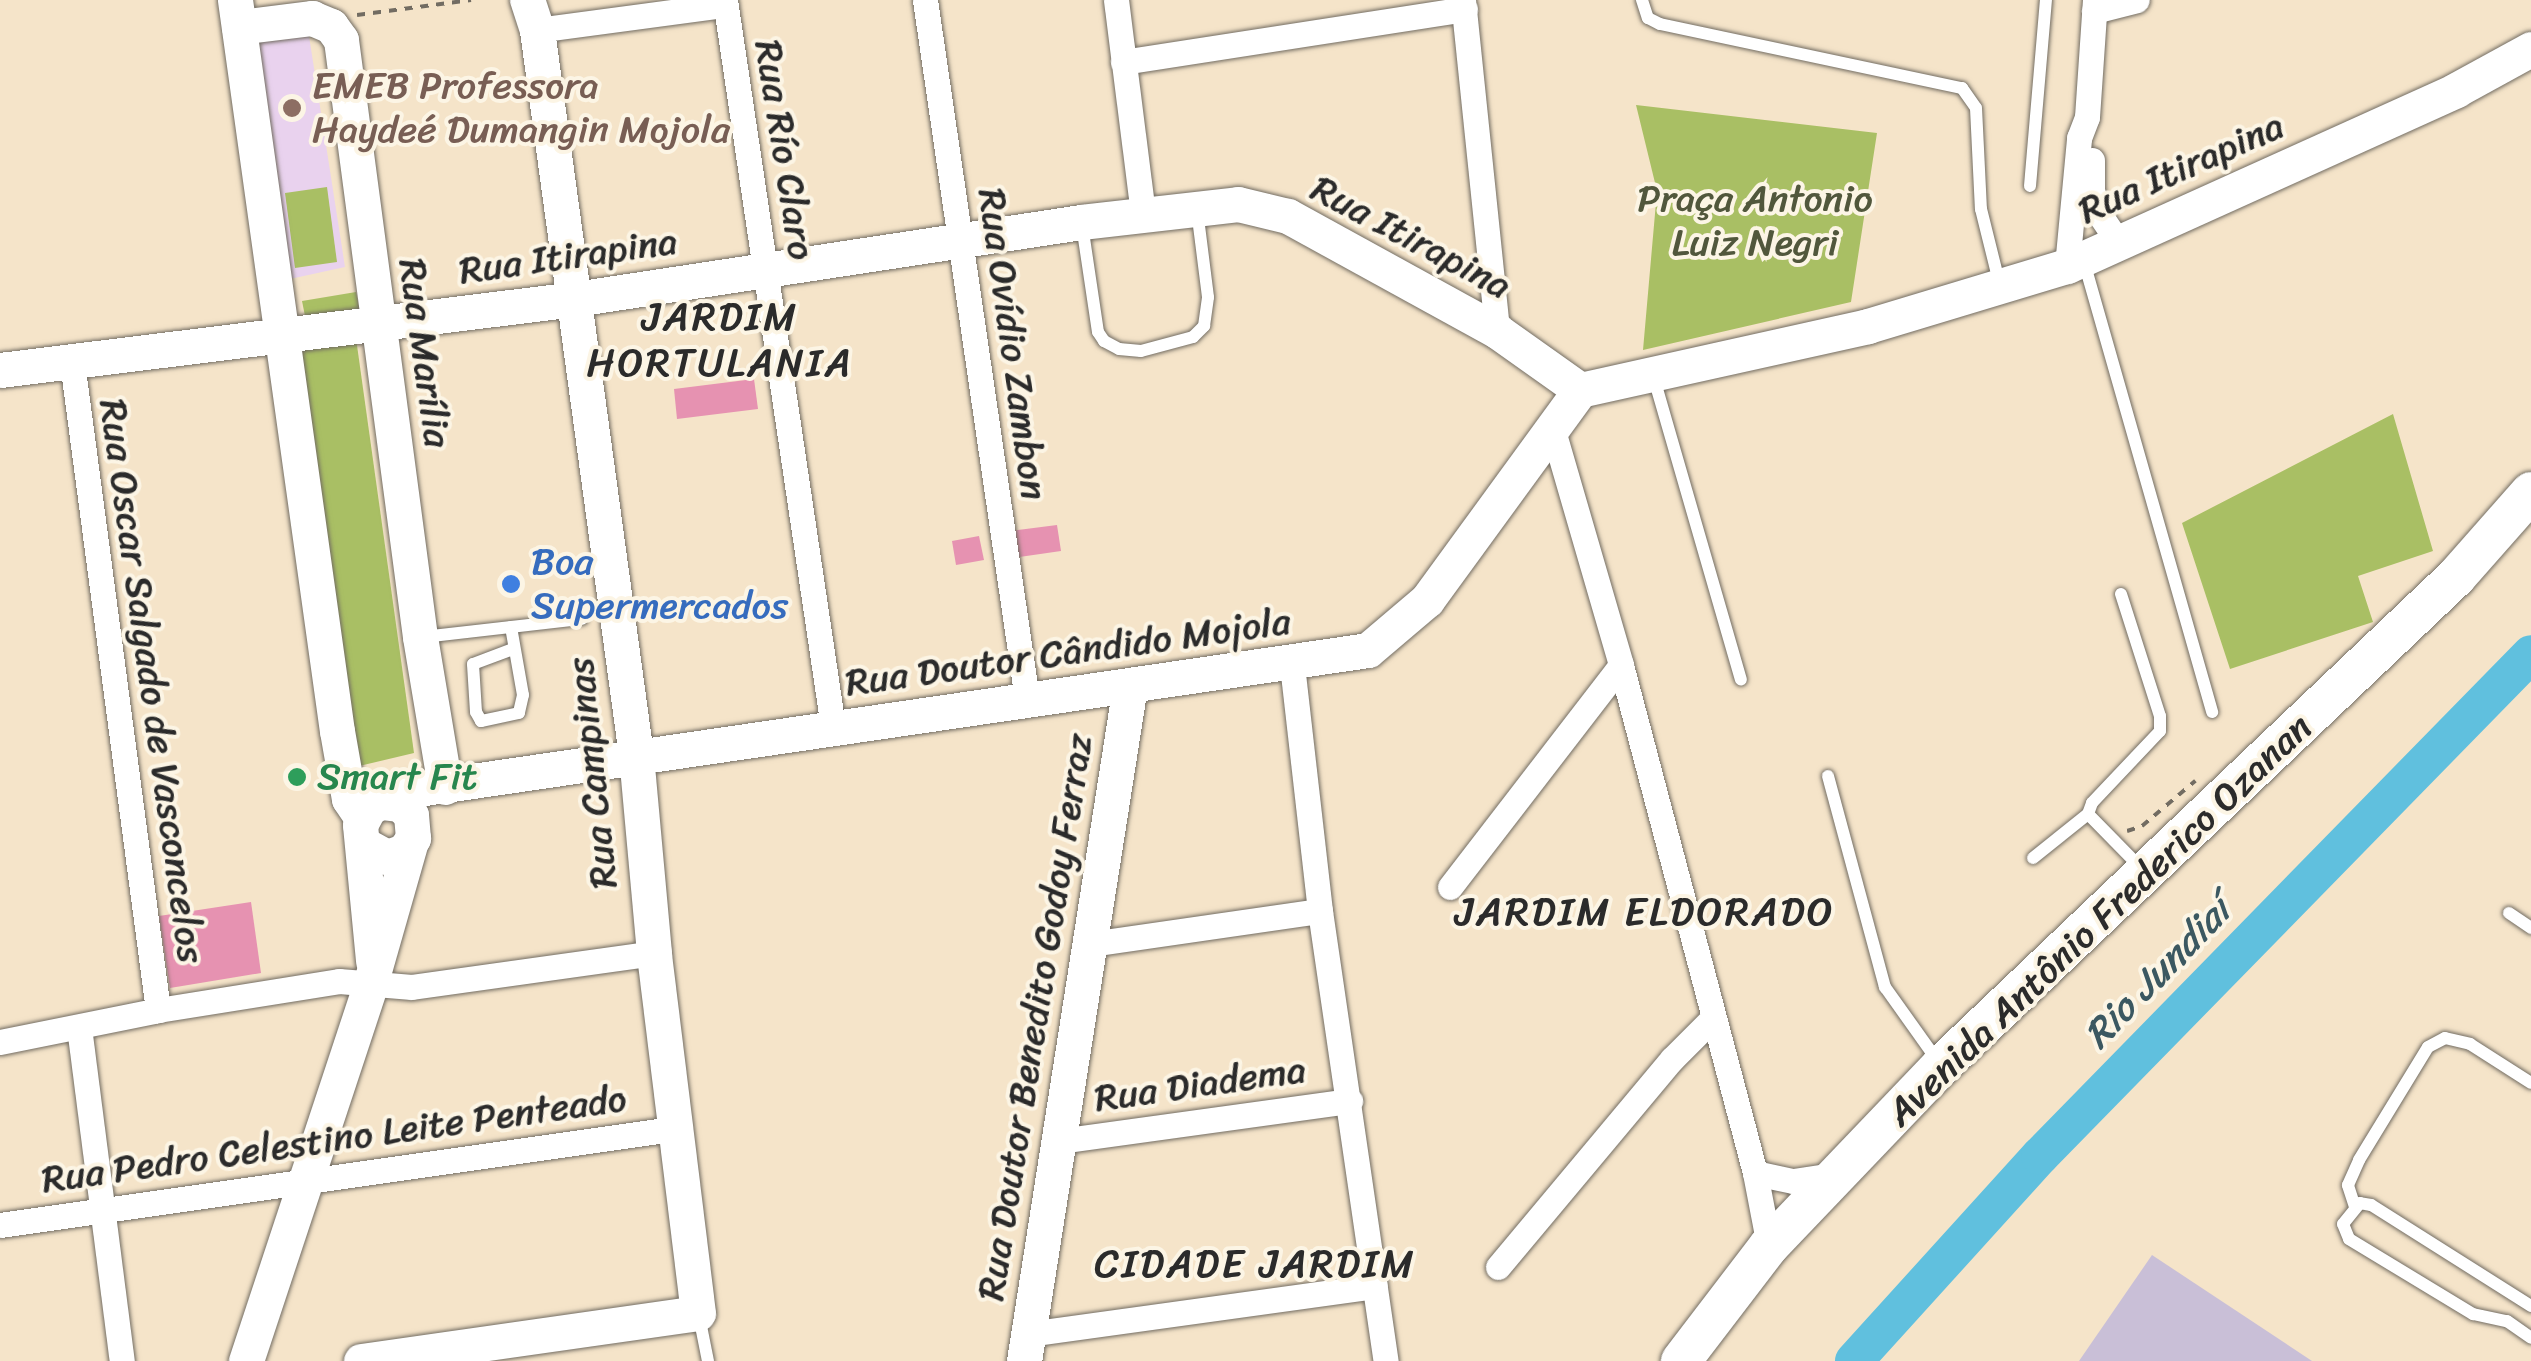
<!DOCTYPE html>
<html>
<head>
<meta charset="utf-8">
<style>
	body { margin:0 }
	#map { position:relative; width:2531px; height:1361px; overflow:hidden; background:#f5e4c9; font-family:Sriracha,sans-serif }
	div>[style] { position:absolute }
	.built>* { inset:0; background:#e9d2ee }
	.industrial>* { inset:0; background:#c9bfd7 }
	.green>* { inset:0; background:#a9bf64 }
	.river>* { height:38px; margin:-19px; padding:0 19px; transform-origin:19px; border-radius:19px; background:#60c0de }
	.building>* { inset:0; background:#e692b1 }
	.path>* { height:4px; margin-top:-2px; transform-origin:0; background:repeating-linear-gradient(90deg,#726c62 0 8px,transparent 0 16px) }
	.roads { filter:drop-shadow(0 0 2px #726c62) drop-shadow(0 0 2px #726c62) }
	.lane>* { height:12px; margin:-6px; padding:0 6px; transform-origin:6px; border-radius:6px; background:#fff }
	.street>* { height:25px; margin:-12.5px; padding:0 12.5px; transform-origin:12.5px; border-radius:12.5px; background:#fff }
	.secondary>* { height:35px; margin:-17.5px; padding:0 17.5px; transform-origin:17.5px; border-radius:17.5px; background:#fff }
	.primary>* { height:40px; margin:-20px; padding:0 20px; transform-origin:20px; border-radius:20px; background:#fff }
	.dots>* { width:28px; height:28px; translate:-50% -50%; box-sizing:border-box; border:5px solid #fcf5e5; border-radius:50% }
	span { translate:-50% -50%; white-space:nowrap; text-align:center; line-height:1.15; -webkit-text-stroke:8px #fcf5e5; paint-order:stroke }
	.education-label { font-size:38px; color:#785e54 }
	.left { translate:0 -50%; text-align:left }
	.street-label { font-size:38px; color:#2b2b2b }
	.park-label { font-size:38px; color:#51573c }
	.shop-label { font-size:38px; color:#366cbe }
	.leisure-label { font-size:38px; color:#27864d }
	.neighbourhood-label { font-size:40px; color:#2b2b2b; letter-spacing:2.5px }
	.water-label { font-size:40px; color:#3b5861; font-style:italic }
</style>
</head>
<body>
<div id="map">
	<div class="built">
		<i style="clip-path:polygon(287px 30px,309px 36px,345px 267px,290px 279px,254px 49px,261px 36px)"></i>
	</div>
	<div class="industrial">
		<i style="clip-path:polygon(2152px 1255px,2312px 1361px,2079px 1361px)"></i>
	</div>
	<div class="green">
		<i style="clip-path:polygon(1636px 105px,1877px 133px,1851px 302px,1643px 350px,1657px 191px)"></i>
		<i style="clip-path:polygon(327px 187px,337px 262px,295px 268px,285px 193px)"></i>
		<i style="clip-path:polygon(356px 292px,360px 310px,306px 321px,302px 301px)"></i>
		<i style="clip-path:polygon(355px 331px,414px 753px,355px 767px,297px 345px)"></i>
		<i style="clip-path:polygon(2393px 414px,2433px 551px,2358px 576px,2373px 622px,2230px 669px,2182px 523px)"></i>
	</div>
	<div class="river">
		<i style="left:1854px;top:1361px;width:277px;rotate:-47.8deg"></i>
		<i style="left:2040px;top:1156px;width:702px;rotate:-45.63deg"></i>
	</div>
	<div class="building">
		<i style="clip-path:polygon(754px 379px,758px 409px,677px 419px,674px 389px)"></i>
		<i style="clip-path:polygon(1057px 525px,1061px 551px,1012px 558px,1009px 531px)"></i>
		<i style="clip-path:polygon(979px 536px,984px 560px,956px 565px,952px 541px)"></i>
		<i style="clip-path:polygon(251px 902px,261px 973px,170px 988px,159px 916px)"></i>
	</div>
	<div class="path">
		<i style="left:357px;top:15px;width:115px;rotate:-7.5deg"></i>
		<i style="left:2127px;top:831px;width:16px;rotate:-18deg"></i>
		<i style="left:2142px;top:826px;width:70px;rotate:-40.3deg"></i>
	</div>
	<div class="roads">
		<div class="lane">
			<i style="left:1642px;top:0;width:19px;rotate:72deg"></i>
			<i style="left:1648px;top:18px;width:13px;rotate:27deg"></i>
			<i style="left:1660px;top:24px;width:309px;rotate:12deg"></i>
			<i style="left:1962px;top:88px;width:24px;rotate:55deg"></i>
			<i style="left:1976px;top:108px;width:101px;rotate:87.2deg"></i>
			<i style="left:1981px;top:209px;width:75px;rotate:76.1deg"></i>
			<i style="left:2030px;top:186px;width:187px;rotate:-85.1deg"></i>
			<i style="left:1082px;top:225px;width:108px;rotate:81.5deg"></i>
			<i style="left:1098px;top:332px;width:11px;rotate:56deg"></i>
			<i style="left:1104px;top:341px;width:17px;rotate:28deg"></i>
			<i style="left:1119px;top:349px;width:22px;rotate:5deg"></i>
			<i style="left:1141px;top:351px;width:54px;rotate:-15.1deg"></i>
			<i style="left:1193px;top:337px;width:16px;rotate:-45deg"></i>
			<i style="left:1204px;top:326px;width:29px;rotate:-82deg"></i>
			<i style="left:1208px;top:297px;width:88px;rotate:-97.2deg"></i>
			<i style="left:2084px;top:262px;width:468px;rotate:74.1deg"></i>
			<i style="left:1653px;top:375px;width:317px;rotate:73.9deg"></i>
			<i style="left:2121px;top:594px;width:128px;rotate:72.3deg"></i>
			<i style="left:2160px;top:716px;width:15px;rotate:90deg"></i>
			<i style="left:2160px;top:731px;width:99px;rotate:133.4deg"></i>
			<i style="left:2092px;top:803px;width:12px;rotate:110deg"></i>
			<i style="left:2088px;top:814px;width:77px;rotate:45.5deg"></i>
			<i style="left:511px;top:627px;width:69px;rotate:80deg"></i>
			<i style="left:523px;top:695px;width:18px;rotate:103deg"></i>
			<i style="left:519px;top:713px;width:39px;rotate:168deg"></i>
			<i style="left:481px;top:721px;width:10px;rotate:-119deg"></i>
			<i style="left:476px;top:712px;width:48px;rotate:-93.6deg"></i>
			<i style="left:473px;top:664px;width:43px;rotate:-20.6deg"></i>
			<i style="left:423px;top:637px;width:160px;rotate:-6.5deg"></i>
			<i style="left:1828px;top:776px;width:219px;rotate:74.9deg"></i>
			<i style="left:1885px;top:987px;width:90px;rotate:54.5deg"></i>
			<i style="left:2033px;top:858px;width:70px;rotate:-38.7deg"></i>
			<i style="left:2509px;top:913px;width:27px;rotate:34deg"></i>
			<i style="left:2355px;top:1207px;width:23px;rotate:-108deg"></i>
			<i style="left:2348px;top:1185px;width:27px;rotate:-66deg"></i>
			<i style="left:2359px;top:1160px;width:132px;rotate:-58.6deg"></i>
			<i style="left:2428px;top:1047px;width:19px;rotate:-28deg"></i>
			<i style="left:2445px;top:1038px;width:26px;rotate:13deg"></i>
			<i style="left:2470px;top:1044px;width:72px;rotate:32.6deg"></i>
			<i style="left:2531px;top:1306px;width:189px;rotate:-147.7deg"></i>
			<i style="left:2371px;top:1205px;width:11px;rotate:-170deg"></i>
			<i style="left:2360px;top:1203px;width:27px;rotate:129deg"></i>
			<i style="left:2343px;top:1224px;width:16px;rotate:68deg"></i>
			<i style="left:2349px;top:1239px;width:145px;rotate:31.2deg"></i>
			<i style="left:2473px;top:1314px;width:35px;rotate:12deg"></i>
			<i style="left:2507px;top:1321px;width:29px;rotate:35deg"></i>
			<i style="left:699px;top:1316px;width:46px;rotate:78.7deg"></i>
		</div>
		<div class="street">
			<i style="left:725px;top:0;width:735px;rotate:81.55deg"></i>
			<i style="left:925px;top:0;width:706px;rotate:81.7deg"></i>
			<i style="left:1116px;top:0;width:217px;rotate:82.8deg"></i>
			<i style="left:1463px;top:0;width:333px;rotate:84.1deg"></i>
			<i style="left:2094px;top:11px;width:44px;rotate:-14.3deg"></i>
			<i style="left:537px;top:30px;width:190px;rotate:-7.6deg"></i>
			<i style="left:1123px;top:62px;width:346px;rotate:-8.8deg"></i>
			<i style="left:2092px;top:160px;width:30px;rotate:90deg"></i>
			<i style="left:2092px;top:190px;width:23px;rotate:75deg"></i>
			<i style="left:2098px;top:212px;width:37px;rotate:56deg"></i>
			<i style="left:2067px;top:266px;width:129px;rotate:-84.6deg"></i>
			<i style="left:2079px;top:138px;width:22px;rotate:-69deg"></i>
			<i style="left:2087px;top:117px;width:117px;rotate:-86.1deg"></i>
			<i style="left:72px;top:362px;width:654px;rotate:82.44deg"></i>
			<i style="left:1552px;top:427px;width:248px;rotate:73.8deg"></i>
			<i style="left:1621px;top:665px;width:525px;rotate:75.22deg"></i>
			<i style="left:1755px;top:1173px;width:74px;rotate:79.1deg"></i>
			<i style="left:1292px;top:665px;width:248px;rotate:83.5deg"></i>
			<i style="left:1320px;top:911px;width:455px;rotate:81.7deg"></i>
			<i style="left:1450px;top:887px;width:280px;rotate:-52.4deg"></i>
			<i style="left:1090px;top:944px;width:232px;rotate:-8.2deg"></i>
			<i style="left:79px;top:1027px;width:337px;rotate:82.7deg"></i>
			<i style="left:0;top:1042px;width:161px;rotate:-11.4deg"></i>
			<i style="left:158px;top:1010px;width:183px;rotate:-9.1deg"></i>
			<i style="left:339px;top:981px;width:73px;rotate:4.7deg"></i>
			<i style="left:412px;top:987px;width:244px;rotate:-8deg"></i>
			<i style="left:1060px;top:1141px;width:293px;rotate:-7.9deg"></i>
			<i style="left:1755px;top:1173px;width:39px;rotate:12deg"></i>
			<i style="left:1793px;top:1181px;width:40px;rotate:-8.5deg"></i>
			<i style="left:0;top:1225px;width:686px;rotate:-8.13deg"></i>
			<i style="left:1498px;top:1267px;width:271px;rotate:-50.1deg"></i>
			<i style="left:1672px;top:1059px;width:57px;rotate:-45deg"></i>
			<i style="left:1029px;top:1334px;width:349px;rotate:-7.9deg"></i>
		</div>
		<div class="secondary">
			<i style="left:235px;top:0;width:738px;rotate:82.06deg"></i>
			<i style="left:337px;top:731px;width:69px;rotate:80deg"></i>
			<i style="left:349px;top:799px;width:23px;rotate:56deg"></i>
			<i style="left:239px;top:27px;width:74px;rotate:-7deg"></i>
			<i style="left:312px;top:18px;width:21px;rotate:23deg"></i>
			<i style="left:331px;top:26px;width:17px;rotate:54deg"></i>
			<i style="left:341px;top:40px;width:602px;rotate:82.46deg"></i>
			<i style="left:420px;top:637px;width:152px;rotate:80.5deg"></i>
			<i style="left:0;top:370px;width:579px;rotate:-7.04deg"></i>
			<i style="left:575px;top:299px;width:512px;rotate:-8.65deg"></i>
			<i style="left:1081px;top:222px;width:158px;rotate:-6.5deg"></i>
			<i style="left:1238px;top:204px;width:51px;rotate:13.5deg"></i>
			<i style="left:1288px;top:216px;width:239px;rotate:28.8deg"></i>
			<i style="left:1497px;top:331px;width:102px;rotate:35.4deg"></i>
			<i style="left:1580px;top:390px;width:295px;rotate:-12.5deg"></i>
			<i style="left:1868px;top:326px;width:208px;rotate:-16.8deg"></i>
			<i style="left:2067px;top:266px;width:427px;rotate:-24.3deg"></i>
			<i style="left:2456px;top:90px;width:85px;rotate:-28.7deg"></i>
			<i style="left:392px;top:801px;width:16px;rotate:-40deg"></i>
			<i style="left:404px;top:791px;width:974px;rotate:-8.32deg"></i>
			<i style="left:1368px;top:650px;width:77px;rotate:-40.3deg"></i>
			<i style="left:1427px;top:600px;width:260px;rotate:-53.9deg"></i>
			<i style="left:365px;top:845px;width:25px;rotate:29deg"></i>
			<i style="left:387px;top:857px;width:18px;rotate:-19deg"></i>
			<i style="left:404px;top:851px;width:16px;rotate:-55deg"></i>
			<i style="left:413px;top:838px;width:23px;rotate:-95deg"></i>
			<i style="left:411px;top:815px;width:16px;rotate:-135deg"></i>
			<i style="left:400px;top:804px;width:20px;rotate:-174deg"></i>
			<i style="left:380px;top:802px;width:13px;rotate:151deg"></i>
			<i style="left:369px;top:808px;width:19px;rotate:118deg"></i>
			<i style="left:360px;top:825px;width:137px;rotate:84.5deg"></i>
			<i style="left:246px;top:1361px;width:396px;rotate:-71.7deg"></i>
			<i style="left:370px;top:985px;width:146px;rotate:-74.1deg"></i>
			<i style="left:361px;top:1361px;width:340px;rotate:-8.1deg"></i>
			<i style="left:698px;top:1313px;width:363px;rotate:-97deg"></i>
			<i style="left:654px;top:953px;width:199px;rotate:-95.2deg"></i>
			<i style="left:636px;top:755px;width:732px;rotate:-97.78deg"></i>
			<i style="left:537px;top:30px;width:32px;rotate:-108deg"></i>
			<i style="left:1024px;top:1361px;width:683px;rotate:-81.08deg"></i>
		</div>
		<div class="primary">
			<i style="left:1681px;top:1361px;width:145px;rotate:-52.6deg"></i>
			<i style="left:1769px;top:1246px;width:249px;rotate:-46.3deg"></i>
			<i style="left:1941px;top:1066px;width:710px;rotate:-43.52deg"></i>
			<i style="left:2456px;top:577px;width:113px;rotate:-48.6deg"></i>
		</div>
	</div>
	<div class="dots">
		<i style="left:292px;top:108px;background:#8d6e63"></i>
		<i style="left:511px;top:584px;background:#3f7fe0"></i>
		<i style="left:297px;top:777px;background:#2e9e5b"></i>
	</div>
	<div class="education-label">
		<span class="left" style="left:312px;top:108px">EMEB Professora<br>Haydeé Dumangin Mojola</span>
	</div>
	<div class="street-label">
		<span style="left:785px;top:150px;rotate:81deg">Rua Río Claro</span>
		<span style="left:2181px;top:168px;rotate:-24deg">Rua Itirapina</span>
		<span style="left:1411px;top:237px;rotate:28deg">Rua Itirapina</span>
		<span style="left:568px;top:256px;rotate:-8deg">Rua Itirapina</span>
		<span style="left:1013px;top:344px;rotate:82deg">Rua Ovídio Zambon</span>
		<span style="left:425px;top:353px;rotate:82deg">Rua Marília</span>
		<span style="left:1068px;top:652px;rotate:-8deg">Rua Doutor Cândido Mojola</span>
		<span style="left:152px;top:681px;rotate:82deg">Rua Oscar Salgado de Vasconcelos</span>
		<span style="left:592px;top:773px;rotate:-96deg">Rua Campinas</span>
		<span style="left:2099px;top:920px;rotate:-44deg">Avenida Antônio Frederico Ozanan</span>
		<span style="left:1035px;top:1017px;rotate:-81deg">Rua Doutor Benedito Godoy Ferraz</span>
		<span style="left:1200px;top:1084px;rotate:-8deg">Rua Diadema</span>
		<span style="left:334px;top:1139px;rotate:-8deg">Rua Pedro Celestino Leite Penteado</span>
	</div>
	<div class="park-label">
		<span style="left:1755px;top:221px">Praça Antonio<br>Luiz Negri</span>
	</div>
	<div class="shop-label">
		<span class="left" style="left:531px;top:584px">Boa<br>Supermercados</span>
	</div>
	<div class="leisure-label">
		<span class="left" style="left:317px;top:777px">Smart Fit</span>
	</div>
	<div class="neighbourhood-label">
		<span style="left:720px;top:340px">JARDIM<br>HORTULANIA</span>
		<span style="left:1645px;top:912px">JARDIM ELDORADO</span>
		<span style="left:1255px;top:1264px">CIDADE JARDIM</span>
	</div>
	<div class="water-label">
		<span style="left:2157px;top:973px;rotate:-46deg">Rio Jundiaí</span>
	</div>
</div>
</body>
</html>
